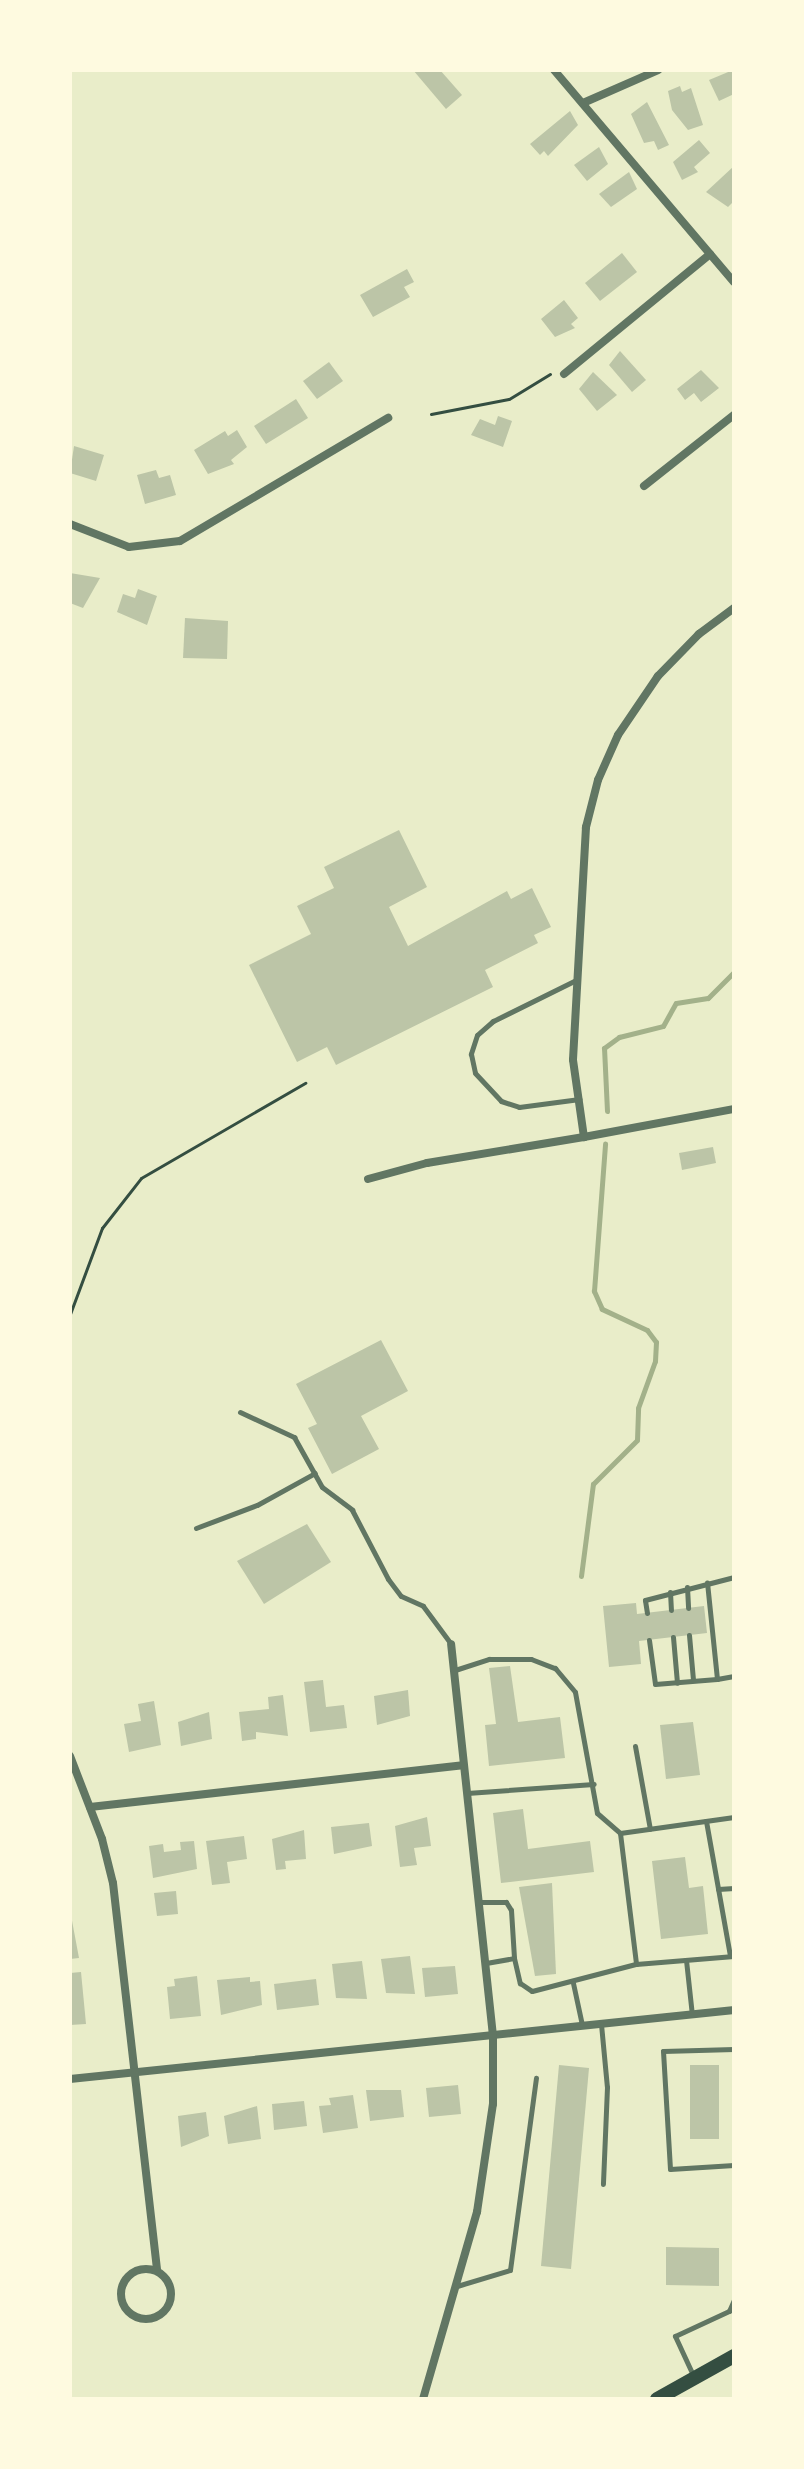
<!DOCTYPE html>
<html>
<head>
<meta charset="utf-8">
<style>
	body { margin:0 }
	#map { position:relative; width:804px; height:2469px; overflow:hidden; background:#e9edc9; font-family:"Work Sans",sans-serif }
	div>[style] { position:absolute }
	.stream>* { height:5px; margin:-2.5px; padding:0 2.5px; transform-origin:2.5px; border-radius:2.5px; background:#a3b18a }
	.building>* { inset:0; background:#bcc5a7 }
	.path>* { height:3px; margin:-1.5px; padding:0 1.5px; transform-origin:1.5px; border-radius:1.5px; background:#344e41 }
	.service>* { height:5px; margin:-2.5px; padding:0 2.5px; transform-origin:2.5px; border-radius:2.5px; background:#617663 }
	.minor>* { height:8px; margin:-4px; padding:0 4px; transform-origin:4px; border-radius:4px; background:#617663 }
	.minor>.ring { margin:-4px; padding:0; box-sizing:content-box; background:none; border:8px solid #617663; border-radius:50% }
	.secondary>* { height:14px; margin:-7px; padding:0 7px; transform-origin:7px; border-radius:7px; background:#344e41 }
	span { translate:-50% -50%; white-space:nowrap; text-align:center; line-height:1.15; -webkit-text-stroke:8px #fefae0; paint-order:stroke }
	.frame { position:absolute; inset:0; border:72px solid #fefae0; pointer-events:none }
</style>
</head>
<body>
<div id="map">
	<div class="stream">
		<i style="left:607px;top:1111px;width:63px;rotate:-92.7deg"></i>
		<i style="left:604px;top:1048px;width:19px;rotate:-36deg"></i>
		<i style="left:619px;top:1037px;width:45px;rotate:-14deg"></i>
		<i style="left:663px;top:1026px;width:26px;rotate:-61deg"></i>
		<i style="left:676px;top:1003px;width:32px;rotate:-9deg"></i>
		<i style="left:708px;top:998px;width:37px;rotate:-45deg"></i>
		<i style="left:581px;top:1576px;width:93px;rotate:-82.6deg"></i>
		<i style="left:593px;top:1484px;width:62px;rotate:-45deg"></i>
		<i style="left:637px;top:1440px;width:32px;rotate:-88deg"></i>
		<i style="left:638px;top:1408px;width:50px;rotate:-70.1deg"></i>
		<i style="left:655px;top:1361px;width:19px;rotate:-87deg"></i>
		<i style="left:656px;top:1342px;width:15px;rotate:-127deg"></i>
		<i style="left:647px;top:1330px;width:50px;rotate:-155deg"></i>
		<i style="left:602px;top:1309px;width:20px;rotate:-114deg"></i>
		<i style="left:594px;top:1291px;width:148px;rotate:-85.7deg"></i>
	</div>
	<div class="building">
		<i style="clip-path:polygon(413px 70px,440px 70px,462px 95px,446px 109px)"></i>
		<i style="clip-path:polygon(733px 70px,734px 94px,719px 101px,709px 80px)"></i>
		<i style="clip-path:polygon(680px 86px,682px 92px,691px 88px,703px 125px,688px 130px,672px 110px,668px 91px)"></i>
		<i style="clip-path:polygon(647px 102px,669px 145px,658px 150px,654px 141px,644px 143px,631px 114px)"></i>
		<i style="clip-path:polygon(570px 111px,578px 125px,548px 156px,544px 151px,540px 155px,530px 144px)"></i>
		<i style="clip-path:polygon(699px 140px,710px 153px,694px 167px,698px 172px,682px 180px,673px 162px)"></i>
		<i style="clip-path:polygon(599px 147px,608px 164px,587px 181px,574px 165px)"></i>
		<i style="clip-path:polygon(734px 166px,734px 201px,728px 207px,706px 192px)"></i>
		<i style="clip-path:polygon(629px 172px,637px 189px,611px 207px,599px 194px)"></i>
		<i style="clip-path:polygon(622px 253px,637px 272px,600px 301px,585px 283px)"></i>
		<i style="clip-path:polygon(407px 269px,414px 282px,404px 287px,410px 297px,373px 317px,360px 295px)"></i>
		<i style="clip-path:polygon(564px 300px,578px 318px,571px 324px,575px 328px,555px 337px,541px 319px)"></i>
		<i style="clip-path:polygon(620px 351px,646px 380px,632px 392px,609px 365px)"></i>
		<i style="clip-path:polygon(329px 362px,343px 381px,317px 399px,303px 381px)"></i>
		<i style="clip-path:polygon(701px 370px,719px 388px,701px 402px,694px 393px,685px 400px,677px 389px)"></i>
		<i style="clip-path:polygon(593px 372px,617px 395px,597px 411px,579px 389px)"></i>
		<i style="clip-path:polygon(296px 399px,308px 418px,266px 444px,254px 426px)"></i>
		<i style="clip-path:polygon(498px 416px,512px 421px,503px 447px,471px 435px,480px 419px,495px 425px)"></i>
		<i style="clip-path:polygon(237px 430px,247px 447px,231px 460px,234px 464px,208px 474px,194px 450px,225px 431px,228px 436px)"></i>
		<i style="clip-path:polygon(74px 446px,104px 455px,96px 481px,70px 473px)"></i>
		<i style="clip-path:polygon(156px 470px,159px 478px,170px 475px,176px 495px,145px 504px,137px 475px)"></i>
		<i style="clip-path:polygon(70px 573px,100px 578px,83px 608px,70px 603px)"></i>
		<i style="clip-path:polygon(138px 589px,157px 596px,147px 625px,117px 612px,123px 594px,135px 598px)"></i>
		<i style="clip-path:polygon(185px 618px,228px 621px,227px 659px,183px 658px)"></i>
		<i style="clip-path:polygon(399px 830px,427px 887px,389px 907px,408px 946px,507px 891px,511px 899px,532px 888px,551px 927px,534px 935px,538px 943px,485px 970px,493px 987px,336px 1065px,327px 1047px,297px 1062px,249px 965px,311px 934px,297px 906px,334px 888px,324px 867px)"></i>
		<i style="clip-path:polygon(713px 1147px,716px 1163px,682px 1170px,679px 1153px)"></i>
		<i style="clip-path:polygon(381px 1340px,408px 1391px,361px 1416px,379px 1449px,332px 1474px,308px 1428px,317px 1424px,296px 1384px)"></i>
		<i style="clip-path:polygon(307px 1524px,331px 1562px,264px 1604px,237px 1561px)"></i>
		<i style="clip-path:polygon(636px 1603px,637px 1614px,704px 1606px,707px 1633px,639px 1641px,641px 1664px,609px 1667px,603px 1606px)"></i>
		<i style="clip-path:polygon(510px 1666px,518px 1722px,560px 1717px,565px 1758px,489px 1766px,485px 1725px,496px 1724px,489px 1668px)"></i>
		<i style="clip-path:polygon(323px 1680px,326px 1707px,344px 1705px,347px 1728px,310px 1732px,304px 1682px)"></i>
		<i style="clip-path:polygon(408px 1690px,410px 1716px,377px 1725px,374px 1696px)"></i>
		<i style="clip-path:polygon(283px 1695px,288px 1736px,256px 1732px,256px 1739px,242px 1741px,239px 1712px,269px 1709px,268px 1697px)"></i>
		<i style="clip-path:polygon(154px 1701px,161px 1745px,129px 1752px,124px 1724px,141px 1721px,138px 1704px)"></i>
		<i style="clip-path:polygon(209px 1712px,212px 1739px,181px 1746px,178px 1722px)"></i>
		<i style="clip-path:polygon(693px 1722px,700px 1775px,666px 1779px,660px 1725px)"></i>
		<i style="clip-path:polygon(523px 1809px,528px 1849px,590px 1841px,594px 1872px,501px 1883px,493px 1813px)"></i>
		<i style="clip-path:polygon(427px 1817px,431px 1846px,414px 1848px,417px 1865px,400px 1867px,395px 1826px)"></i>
		<i style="clip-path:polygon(369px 1823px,372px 1846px,334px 1854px,331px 1827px)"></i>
		<i style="clip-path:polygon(304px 1830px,306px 1859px,285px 1861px,286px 1869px,276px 1870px,272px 1839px)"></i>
		<i style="clip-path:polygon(244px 1836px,247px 1859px,227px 1862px,230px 1883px,212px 1885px,206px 1841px)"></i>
		<i style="clip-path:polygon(194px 1841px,197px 1869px,153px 1878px,149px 1846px,163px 1844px,164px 1852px,181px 1850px,180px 1842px)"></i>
		<i style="clip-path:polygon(685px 1857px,689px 1888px,703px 1886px,708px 1934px,661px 1939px,652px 1861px)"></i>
		<i style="clip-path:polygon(552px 1883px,556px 1974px,535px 1976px,519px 1887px)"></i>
		<i style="clip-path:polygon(176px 1891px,178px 1914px,157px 1916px,154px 1893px)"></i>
		<i style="clip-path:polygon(70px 1910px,79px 1958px,70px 1959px)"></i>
		<i style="clip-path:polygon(410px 1956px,415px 1994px,386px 1993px,381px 1959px)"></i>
		<i style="clip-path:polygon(362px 1961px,367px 1999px,336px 1998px,332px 1964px)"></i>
		<i style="clip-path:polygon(455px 1966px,458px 1994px,425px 1997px,422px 1968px)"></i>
		<i style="clip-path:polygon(81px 1972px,86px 2024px,70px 2025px,70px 1973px)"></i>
		<i style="clip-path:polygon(197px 1976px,201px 2016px,170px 2019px,167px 1987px,175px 1986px,174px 1979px)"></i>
		<i style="clip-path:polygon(250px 1977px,250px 1982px,260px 1981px,262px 2005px,221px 2015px,217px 1980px)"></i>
		<i style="clip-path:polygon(316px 1979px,319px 2005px,277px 2010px,274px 1984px)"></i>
		<i style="clip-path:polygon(559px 2065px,589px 2068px,571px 2269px,541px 2266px)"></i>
		<i style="clip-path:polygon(690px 2065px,719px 2065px,719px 2139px,690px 2139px)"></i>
		<i style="clip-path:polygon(458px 2085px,461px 2114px,429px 2117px,426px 2088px)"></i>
		<i style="clip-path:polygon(366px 2090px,401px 2090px,404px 2117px,370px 2121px)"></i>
		<i style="clip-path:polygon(353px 2095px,358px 2128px,323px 2133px,319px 2106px,331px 2105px,329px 2098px)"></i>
		<i style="clip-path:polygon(304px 2101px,307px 2126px,274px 2130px,272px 2104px)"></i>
		<i style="clip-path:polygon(257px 2106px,261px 2139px,228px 2144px,224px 2116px)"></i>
		<i style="clip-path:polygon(206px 2112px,209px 2136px,181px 2147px,178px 2116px)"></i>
		<i style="clip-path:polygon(666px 2247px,719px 2248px,719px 2286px,666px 2285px)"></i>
	</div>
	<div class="path">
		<i style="left:431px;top:414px;width:79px;rotate:-10.9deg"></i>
		<i style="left:509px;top:399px;width:48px;rotate:-31.4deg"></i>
		<i style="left:70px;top:1314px;width:92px;rotate:-69.6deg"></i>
		<i style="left:102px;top:1228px;width:63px;rotate:-52deg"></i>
		<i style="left:141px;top:1178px;width:190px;rotate:-30.1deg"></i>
	</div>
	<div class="service">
		<i style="left:576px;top:980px;width:93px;rotate:153.7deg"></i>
		<i style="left:493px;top:1021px;width:21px;rotate:139deg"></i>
		<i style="left:477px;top:1035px;width:20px;rotate:108deg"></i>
		<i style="left:471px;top:1054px;width:19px;rotate:78deg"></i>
		<i style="left:475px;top:1073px;width:38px;rotate:47deg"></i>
		<i style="left:501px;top:1101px;width:19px;rotate:18deg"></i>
		<i style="left:519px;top:1107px;width:61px;rotate:-7.6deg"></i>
		<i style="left:240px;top:1412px;width:60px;rotate:24.8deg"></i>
		<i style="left:294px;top:1437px;width:57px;rotate:60.8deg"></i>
		<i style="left:322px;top:1487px;width:38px;rotate:37deg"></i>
		<i style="left:352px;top:1510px;width:78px;rotate:62.4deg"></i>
		<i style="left:388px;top:1579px;width:21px;rotate:53deg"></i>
		<i style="left:401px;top:1596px;width:24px;rotate:24deg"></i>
		<i style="left:423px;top:1606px;width:47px;rotate:53.6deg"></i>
		<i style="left:196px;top:1528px;width:65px;rotate:-20.7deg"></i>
		<i style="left:257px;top:1505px;width:66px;rotate:-28.9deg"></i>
		<i style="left:687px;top:1587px;width:21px;rotate:87deg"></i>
		<i style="left:670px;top:1592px;width:18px;rotate:87deg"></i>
		<i style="left:647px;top:1613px;width:13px;rotate:-99deg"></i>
		<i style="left:645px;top:1600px;width:92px;rotate:-14.5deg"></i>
		<i style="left:689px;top:1635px;width:45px;rotate:84.9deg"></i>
		<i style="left:673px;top:1637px;width:46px;rotate:85deg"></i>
		<i style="left:649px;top:1640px;width:44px;rotate:82.2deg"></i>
		<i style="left:655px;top:1684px;width:62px;rotate:-4.6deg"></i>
		<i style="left:717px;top:1679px;width:97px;rotate:-95.9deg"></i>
		<i style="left:455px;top:1670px;width:36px;rotate:-18deg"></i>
		<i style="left:489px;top:1659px;width:42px"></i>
		<i style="left:531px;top:1659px;width:26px;rotate:21deg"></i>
		<i style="left:555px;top:1668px;width:31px;rotate:50deg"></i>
		<i style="left:575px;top:1692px;width:123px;rotate:79.7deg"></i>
		<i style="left:597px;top:1813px;width:30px;rotate:41deg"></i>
		<i style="left:620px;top:1833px;width:132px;rotate:83deg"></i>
		<i style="left:717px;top:1679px;width:17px;rotate:-10deg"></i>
		<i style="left:635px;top:1746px;width:84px;rotate:79.8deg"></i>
		<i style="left:467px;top:1793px;width:127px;rotate:-4.1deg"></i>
		<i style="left:706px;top:1821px;width:137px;rotate:79.9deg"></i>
		<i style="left:620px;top:1833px;width:115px;rotate:-8deg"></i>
		<i style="left:718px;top:1889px;width:16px;rotate:-4deg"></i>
		<i style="left:478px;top:1902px;width:28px"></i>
		<i style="left:506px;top:1902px;width:9px;rotate:58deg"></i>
		<i style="left:511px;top:1910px;width:48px;rotate:86.4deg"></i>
		<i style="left:686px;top:1960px;width:55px;rotate:83.8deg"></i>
		<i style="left:486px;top:1963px;width:28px;rotate:-10deg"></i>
		<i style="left:514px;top:1958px;width:26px;rotate:77deg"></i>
		<i style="left:520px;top:1983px;width:14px;rotate:34deg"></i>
		<i style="left:532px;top:1991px;width:107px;rotate:-14.6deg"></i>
		<i style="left:636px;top:1964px;width:98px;rotate:-4.7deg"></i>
		<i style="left:573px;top:1983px;width:43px;rotate:77.9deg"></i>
		<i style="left:601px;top:2024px;width:63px;rotate:84.6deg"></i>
		<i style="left:607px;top:2087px;width:97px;rotate:92.4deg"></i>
		<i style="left:734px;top:2049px;width:71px;rotate:178.4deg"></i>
		<i style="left:663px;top:2051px;width:118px;rotate:86.6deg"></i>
		<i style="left:670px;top:2169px;width:64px;rotate:-3.6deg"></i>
		<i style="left:457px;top:2286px;width:55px;rotate:-16.8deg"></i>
		<i style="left:510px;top:2270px;width:194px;rotate:-82.3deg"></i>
		<i style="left:693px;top:2375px;width:43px;rotate:-114.8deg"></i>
		<i style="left:675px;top:2336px;width:60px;rotate:-24.8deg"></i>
		<i style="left:729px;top:2311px;width:12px;rotate:-66deg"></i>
	</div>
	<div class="minor">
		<i style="left:554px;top:70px;width:278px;rotate:49.7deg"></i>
		<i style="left:583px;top:103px;width:82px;rotate:-23.7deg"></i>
		<i style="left:564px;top:374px;width:189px;rotate:-39.4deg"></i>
		<i style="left:644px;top:486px;width:115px;rotate:-38.3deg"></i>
		<i style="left:70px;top:524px;width:63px;rotate:21.3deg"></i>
		<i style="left:129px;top:547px;width:51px;rotate:-6.7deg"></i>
		<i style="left:180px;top:541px;width:242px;rotate:-30.6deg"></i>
		<i style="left:734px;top:608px;width:44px;rotate:143.4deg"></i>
		<i style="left:699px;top:634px;width:59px;rotate:134.3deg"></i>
		<i style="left:658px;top:676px;width:71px;rotate:124.1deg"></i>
		<i style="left:618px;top:735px;width:49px;rotate:114deg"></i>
		<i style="left:598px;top:780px;width:49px;rotate:104.3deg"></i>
		<i style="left:586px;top:827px;width:233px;rotate:93.2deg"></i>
		<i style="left:573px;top:1060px;width:78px;rotate:81.9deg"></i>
		<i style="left:584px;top:1137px;width:153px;rotate:-10.6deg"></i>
		<i style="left:368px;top:1179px;width:61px;rotate:-15.2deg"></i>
		<i style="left:427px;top:1163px;width:159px;rotate:-9.4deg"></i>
		<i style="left:70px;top:1756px;width:89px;rotate:68.9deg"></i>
		<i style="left:102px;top:1839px;width:45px;rotate:76deg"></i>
		<i style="left:113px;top:1883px;width:390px;rotate:83.5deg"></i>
		<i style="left:90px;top:1807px;width:375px;rotate:-6.4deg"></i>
		<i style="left:70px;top:2079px;width:668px;rotate:-5.93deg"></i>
		<i class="ring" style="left:121px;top:2269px;width:42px;height:42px"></i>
		<i style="left:423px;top:2399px;width:195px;rotate:-73.9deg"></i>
		<i style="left:477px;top:2212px;width:109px;rotate:-81.6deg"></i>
		<i style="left:493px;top:2104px;width:68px;rotate:-90deg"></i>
		<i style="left:493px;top:2036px;width:394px;rotate:-96.1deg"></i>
	</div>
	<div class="secondary">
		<i style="left:657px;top:2399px;width:88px;rotate:-29.2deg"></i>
	</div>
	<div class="frame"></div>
</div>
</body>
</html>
